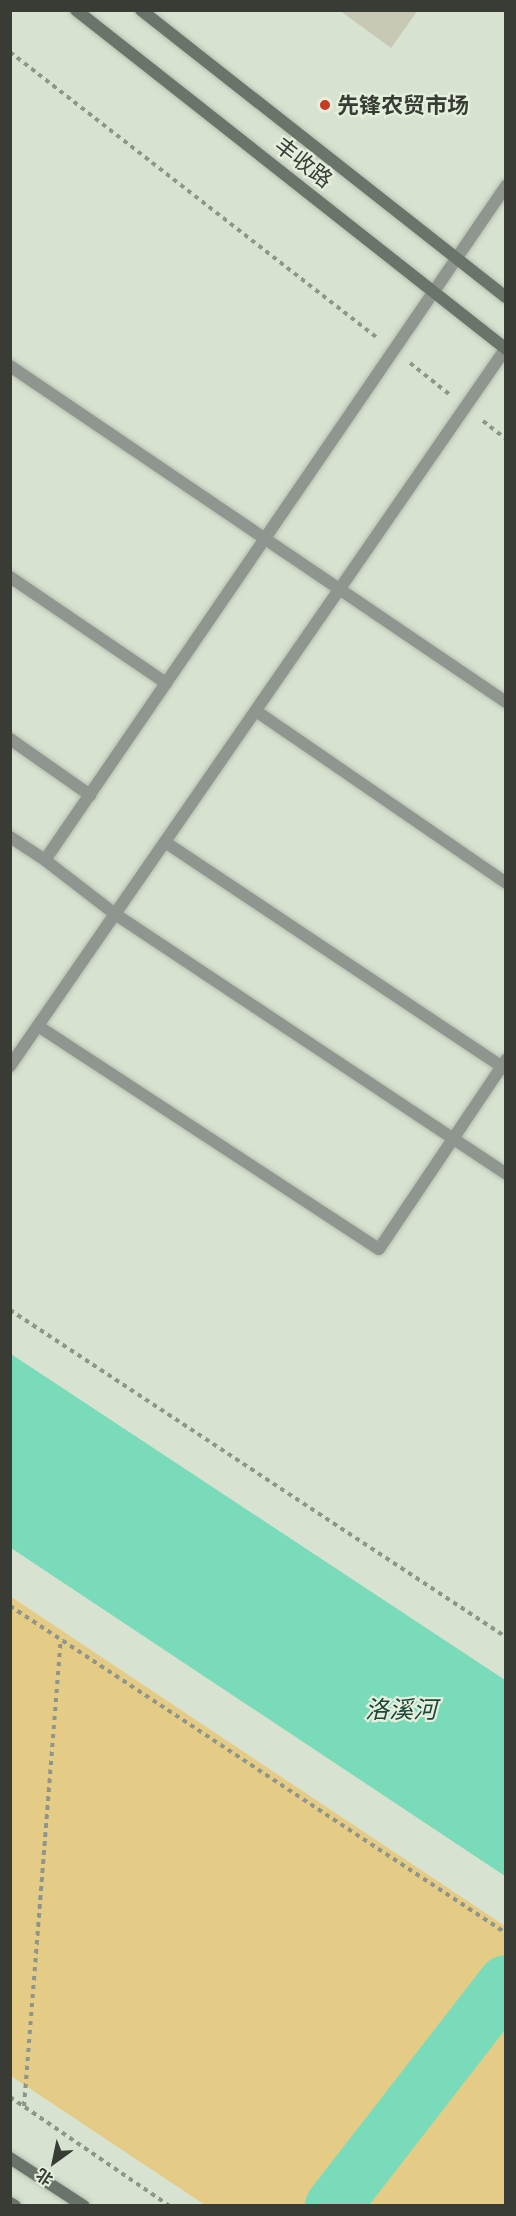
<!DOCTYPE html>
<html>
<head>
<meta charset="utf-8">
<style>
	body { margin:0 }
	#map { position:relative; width:516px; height:2216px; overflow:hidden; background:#d8e2d0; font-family:"Exo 2","Noto Sans SC",sans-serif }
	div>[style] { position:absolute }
	.green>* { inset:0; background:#e5cc86 }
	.water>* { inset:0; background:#79dbb9 }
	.river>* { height:56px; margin:-28px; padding:0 28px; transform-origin:28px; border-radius:28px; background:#79dbb9 }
	.building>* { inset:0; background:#c8c9b5 }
	.path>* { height:4px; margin-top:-2px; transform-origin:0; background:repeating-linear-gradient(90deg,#8f9689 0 4.5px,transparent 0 9px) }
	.roads { filter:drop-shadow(0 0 2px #b5bdae) drop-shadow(0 0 2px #b5bdae) }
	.lane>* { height:12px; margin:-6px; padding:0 6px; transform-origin:6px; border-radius:6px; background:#8f9690 }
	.street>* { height:12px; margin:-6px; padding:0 6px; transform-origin:6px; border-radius:6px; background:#8f9690 }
	.secondary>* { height:12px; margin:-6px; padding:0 6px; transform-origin:6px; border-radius:6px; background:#6a746b }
	.dots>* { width:16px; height:16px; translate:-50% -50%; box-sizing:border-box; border:3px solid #e5efdd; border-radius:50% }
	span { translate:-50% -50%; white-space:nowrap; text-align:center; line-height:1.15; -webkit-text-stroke:4.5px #e5efdd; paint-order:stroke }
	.poi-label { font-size:22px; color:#393c35; font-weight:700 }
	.left { translate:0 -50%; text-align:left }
	.street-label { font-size:22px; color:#393c35 }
	.water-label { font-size:24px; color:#1c4739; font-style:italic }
	.frame { position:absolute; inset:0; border:12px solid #393c35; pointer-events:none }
	.north { position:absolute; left:24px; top:2132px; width:60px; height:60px; -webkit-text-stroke:4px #e5efdd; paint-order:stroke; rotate:213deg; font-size:16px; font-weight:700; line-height:24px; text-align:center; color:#393c35 }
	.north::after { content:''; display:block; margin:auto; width:21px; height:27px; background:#393c35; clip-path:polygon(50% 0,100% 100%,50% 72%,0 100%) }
</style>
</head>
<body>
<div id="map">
	<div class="green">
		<i style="clip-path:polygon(10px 1596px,505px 1926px,505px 2205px,205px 2205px,11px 2076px)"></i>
	</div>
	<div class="water">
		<i style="clip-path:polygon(11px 1354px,505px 1680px,505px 1876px,11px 1548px)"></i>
	</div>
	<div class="river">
		<i style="left:333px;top:2206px;width:282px;rotate:-52.2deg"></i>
	</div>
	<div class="building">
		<i style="clip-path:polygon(339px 10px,418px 10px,391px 48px)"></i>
	</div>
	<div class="path">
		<i style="left:10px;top:52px;width:466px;rotate:37.9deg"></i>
		<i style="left:410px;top:363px;width:50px;rotate:38.5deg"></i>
		<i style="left:483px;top:421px;width:29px;rotate:38deg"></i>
		<i style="left:10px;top:1310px;width:594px;rotate:33.4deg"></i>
		<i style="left:10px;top:1606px;width:594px;rotate:33.4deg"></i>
		<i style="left:10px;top:2097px;width:194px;rotate:34.3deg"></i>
		<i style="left:24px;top:2106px;width:468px;rotate:-85.5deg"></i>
	</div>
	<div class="roads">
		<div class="lane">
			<i style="left:10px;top:366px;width:599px;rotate:34.11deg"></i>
			<i style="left:10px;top:577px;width:189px;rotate:34.2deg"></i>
			<i style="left:256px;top:711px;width:303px;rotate:34.5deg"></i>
			<i style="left:10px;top:739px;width:98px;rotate:35deg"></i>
			<i style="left:10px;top:837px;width:42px;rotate:33.3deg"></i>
			<i style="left:165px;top:842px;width:410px;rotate:33.7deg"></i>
			<i style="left:115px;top:914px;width:470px;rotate:33.6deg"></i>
			<i style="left:38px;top:1026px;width:407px;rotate:33.2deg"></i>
			<i style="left:379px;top:1249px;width:228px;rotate:-56.1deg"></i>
		</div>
		<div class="street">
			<i style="left:115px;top:914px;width:88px;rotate:-142.4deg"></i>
			<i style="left:45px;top:860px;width:817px;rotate:-55.63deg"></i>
			<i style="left:10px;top:1066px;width:873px;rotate:-55.36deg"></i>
		</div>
		<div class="secondary">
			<i style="left:76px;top:10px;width:548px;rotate:38.25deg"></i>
			<i style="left:141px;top:10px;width:464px;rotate:38.2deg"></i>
			<i style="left:10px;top:2158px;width:88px;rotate:33deg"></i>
			<i style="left:10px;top:2203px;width:6px;rotate:31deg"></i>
		</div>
	</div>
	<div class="dots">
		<i style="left:325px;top:105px;background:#c83c24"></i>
	</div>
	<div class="poi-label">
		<span class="left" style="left:337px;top:105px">先锋农贸市场</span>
	</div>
	<div class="street-label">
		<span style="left:304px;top:162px;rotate:38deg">丰收路</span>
	</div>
	<div class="water-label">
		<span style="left:401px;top:1709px">洛溪河</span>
	</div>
	<div class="frame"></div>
	<div class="north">北</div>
</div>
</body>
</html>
